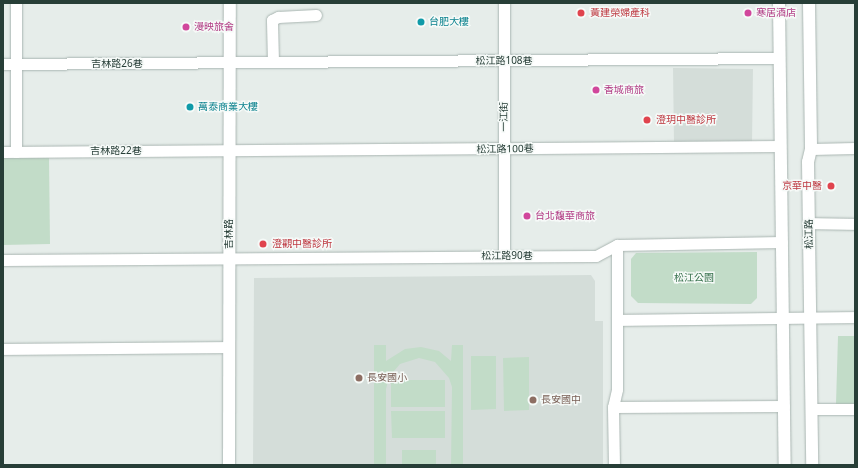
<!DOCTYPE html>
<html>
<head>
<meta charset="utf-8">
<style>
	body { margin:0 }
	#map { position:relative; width:858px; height:468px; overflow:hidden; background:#e6edea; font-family:"Noto Sans","Noto Sans TC",sans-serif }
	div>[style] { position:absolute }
	.built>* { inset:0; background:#d4ddd9 }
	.green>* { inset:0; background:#c2dcc8 }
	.roads { filter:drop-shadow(0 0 1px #a9b5b1) drop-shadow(0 0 1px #a9b5b1) }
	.minor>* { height:11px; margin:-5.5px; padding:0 5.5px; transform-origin:5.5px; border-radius:5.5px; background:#fff }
	.tertiary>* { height:12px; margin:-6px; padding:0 6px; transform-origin:6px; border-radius:6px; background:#fff }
	.secondary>* { height:12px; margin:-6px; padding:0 6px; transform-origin:6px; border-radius:6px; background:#fff }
	.dots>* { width:11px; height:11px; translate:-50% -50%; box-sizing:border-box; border:2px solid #f6faf8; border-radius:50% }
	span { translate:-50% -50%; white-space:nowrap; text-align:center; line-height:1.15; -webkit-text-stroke:3px #f6faf8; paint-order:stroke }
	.health-label { font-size:10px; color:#be3a42 }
	.left { translate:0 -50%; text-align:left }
	.right { translate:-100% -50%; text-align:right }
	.hotel-label { font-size:10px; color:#b23c85 }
	.culture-label { font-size:10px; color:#0d838f }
	.street-label { font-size:10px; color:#273e37 }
	.park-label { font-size:10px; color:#35704b }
	.education-label { font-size:10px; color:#785e54 }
	.frame { position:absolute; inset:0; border:4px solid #273e37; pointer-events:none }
</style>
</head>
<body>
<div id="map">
	<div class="built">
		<i style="clip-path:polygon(673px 68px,753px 69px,752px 143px,674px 143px)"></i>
		<i style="clip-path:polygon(591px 275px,595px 281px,595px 321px,603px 321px,603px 465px,253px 465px,254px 278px)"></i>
	</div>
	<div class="green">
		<i style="clip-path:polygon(49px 157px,50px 244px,3px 245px,3px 158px)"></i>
		<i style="clip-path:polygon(757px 252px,757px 298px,751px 304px,638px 303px,631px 296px,631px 259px,636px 253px)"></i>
		<i style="clip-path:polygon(838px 336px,855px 336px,855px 404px,836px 404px)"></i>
		<i style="clip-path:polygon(374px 345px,386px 345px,386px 361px,405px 349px,421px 347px,439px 351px,451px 361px,452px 345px,463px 345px,463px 465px,451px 465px,452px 387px,449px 378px,435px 362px,419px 358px,400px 364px,389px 377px,386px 389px,386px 465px,374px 465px)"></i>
		<i style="clip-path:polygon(471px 356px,496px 356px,496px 409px,471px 410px)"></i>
		<i style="clip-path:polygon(529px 357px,529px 410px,504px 411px,503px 358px)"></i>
		<i style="clip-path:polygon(391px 380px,445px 380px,445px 407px,391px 407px)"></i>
		<i style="clip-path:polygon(391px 411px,445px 411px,445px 438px,392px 438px)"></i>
		<i style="clip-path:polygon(402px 450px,436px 450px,436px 465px,402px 465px)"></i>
	</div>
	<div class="roads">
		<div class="minor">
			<i style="left:16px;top:3px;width:149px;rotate:90deg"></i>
			<i style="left:273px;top:62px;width:42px;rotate:-91.4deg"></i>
			<i style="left:272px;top:20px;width:7px;rotate:-27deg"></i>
			<i style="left:278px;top:17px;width:38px;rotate:-3deg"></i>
			<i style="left:3px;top:64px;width:776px;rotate:-0.44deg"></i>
			<i style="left:811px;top:149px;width:44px;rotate:-1.3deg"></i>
			<i style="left:3px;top:152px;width:777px;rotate:-0.44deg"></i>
			<i style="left:809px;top:223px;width:46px;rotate:1.2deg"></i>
			<i style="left:504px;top:256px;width:253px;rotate:-90deg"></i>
			<i style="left:3px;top:260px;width:593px;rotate:-0.39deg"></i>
			<i style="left:596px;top:256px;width:24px;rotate:-28deg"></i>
			<i style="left:617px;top:245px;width:165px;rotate:-1deg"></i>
			<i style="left:617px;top:320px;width:238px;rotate:-0.7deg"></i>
			<i style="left:3px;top:349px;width:226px;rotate:-0.5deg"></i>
			<i style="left:613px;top:407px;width:171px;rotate:-0.3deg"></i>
			<i style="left:811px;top:409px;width:44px"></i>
			<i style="left:614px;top:465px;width:58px;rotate:-91deg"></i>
			<i style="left:613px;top:407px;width:18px;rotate:-77deg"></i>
			<i style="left:617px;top:389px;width:144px;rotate:-90deg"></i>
		</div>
		<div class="tertiary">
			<i style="left:229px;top:465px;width:462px;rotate:-89.9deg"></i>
		</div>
		<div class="secondary">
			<i style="left:779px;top:3px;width:462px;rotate:89.3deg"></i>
			<i style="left:809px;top:3px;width:146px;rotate:89.2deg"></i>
			<i style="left:811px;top:149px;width:13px;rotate:103deg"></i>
			<i style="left:808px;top:162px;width:303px;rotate:89.2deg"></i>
		</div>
	</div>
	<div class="dots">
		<i style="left:581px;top:13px;background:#e0444e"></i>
		<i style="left:748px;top:13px;background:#d1479c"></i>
		<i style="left:421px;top:22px;background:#0f9aa8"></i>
		<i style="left:186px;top:27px;background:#d1479c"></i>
		<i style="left:596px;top:90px;background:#d1479c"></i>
		<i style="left:190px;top:107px;background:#0f9aa8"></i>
		<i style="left:647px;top:120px;background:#e0444e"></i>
		<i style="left:831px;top:186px;background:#e0444e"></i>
		<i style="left:527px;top:216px;background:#d1479c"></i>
		<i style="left:263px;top:244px;background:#e0444e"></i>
		<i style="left:359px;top:378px;background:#8d6e63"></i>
		<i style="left:533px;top:400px;background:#8d6e63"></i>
	</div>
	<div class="health-label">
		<span class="left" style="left:590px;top:13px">黃建榮婦產科</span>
		<span class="left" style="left:656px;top:120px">澄玥中醫診所</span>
		<span class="right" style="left:822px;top:186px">京華中醫</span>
		<span class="left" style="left:272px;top:244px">澄觀中醫診所</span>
	</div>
	<div class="hotel-label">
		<span class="left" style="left:756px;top:13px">寒居酒店</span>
		<span class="left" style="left:194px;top:27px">漫映旅舍</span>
		<span class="left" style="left:604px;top:90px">香城商旅</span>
		<span class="left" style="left:535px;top:216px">台北馥華商旅</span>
	</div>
	<div class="culture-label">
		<span class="left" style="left:429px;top:22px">台肥大樓</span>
		<span class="left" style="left:198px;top:107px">萬泰商業大樓</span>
	</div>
	<div class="street-label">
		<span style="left:504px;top:61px">松江路108巷</span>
		<span style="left:117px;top:64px">吉林路26巷</span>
		<span style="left:504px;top:117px;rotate:-90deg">一江街</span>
		<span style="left:505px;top:149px;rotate:-1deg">松江路100巷</span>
		<span style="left:116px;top:151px">吉林路22巷</span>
		<span style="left:229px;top:234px;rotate:-90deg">吉林路</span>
		<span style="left:809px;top:234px;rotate:-91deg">松江路</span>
		<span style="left:507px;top:256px">松江路90巷</span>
	</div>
	<div class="park-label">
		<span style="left:694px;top:278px">松江公園</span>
	</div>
	<div class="education-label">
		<span class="left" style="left:367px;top:378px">長安國小</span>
		<span class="left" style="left:541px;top:400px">長安國中</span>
	</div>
	<div class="frame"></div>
</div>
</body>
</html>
